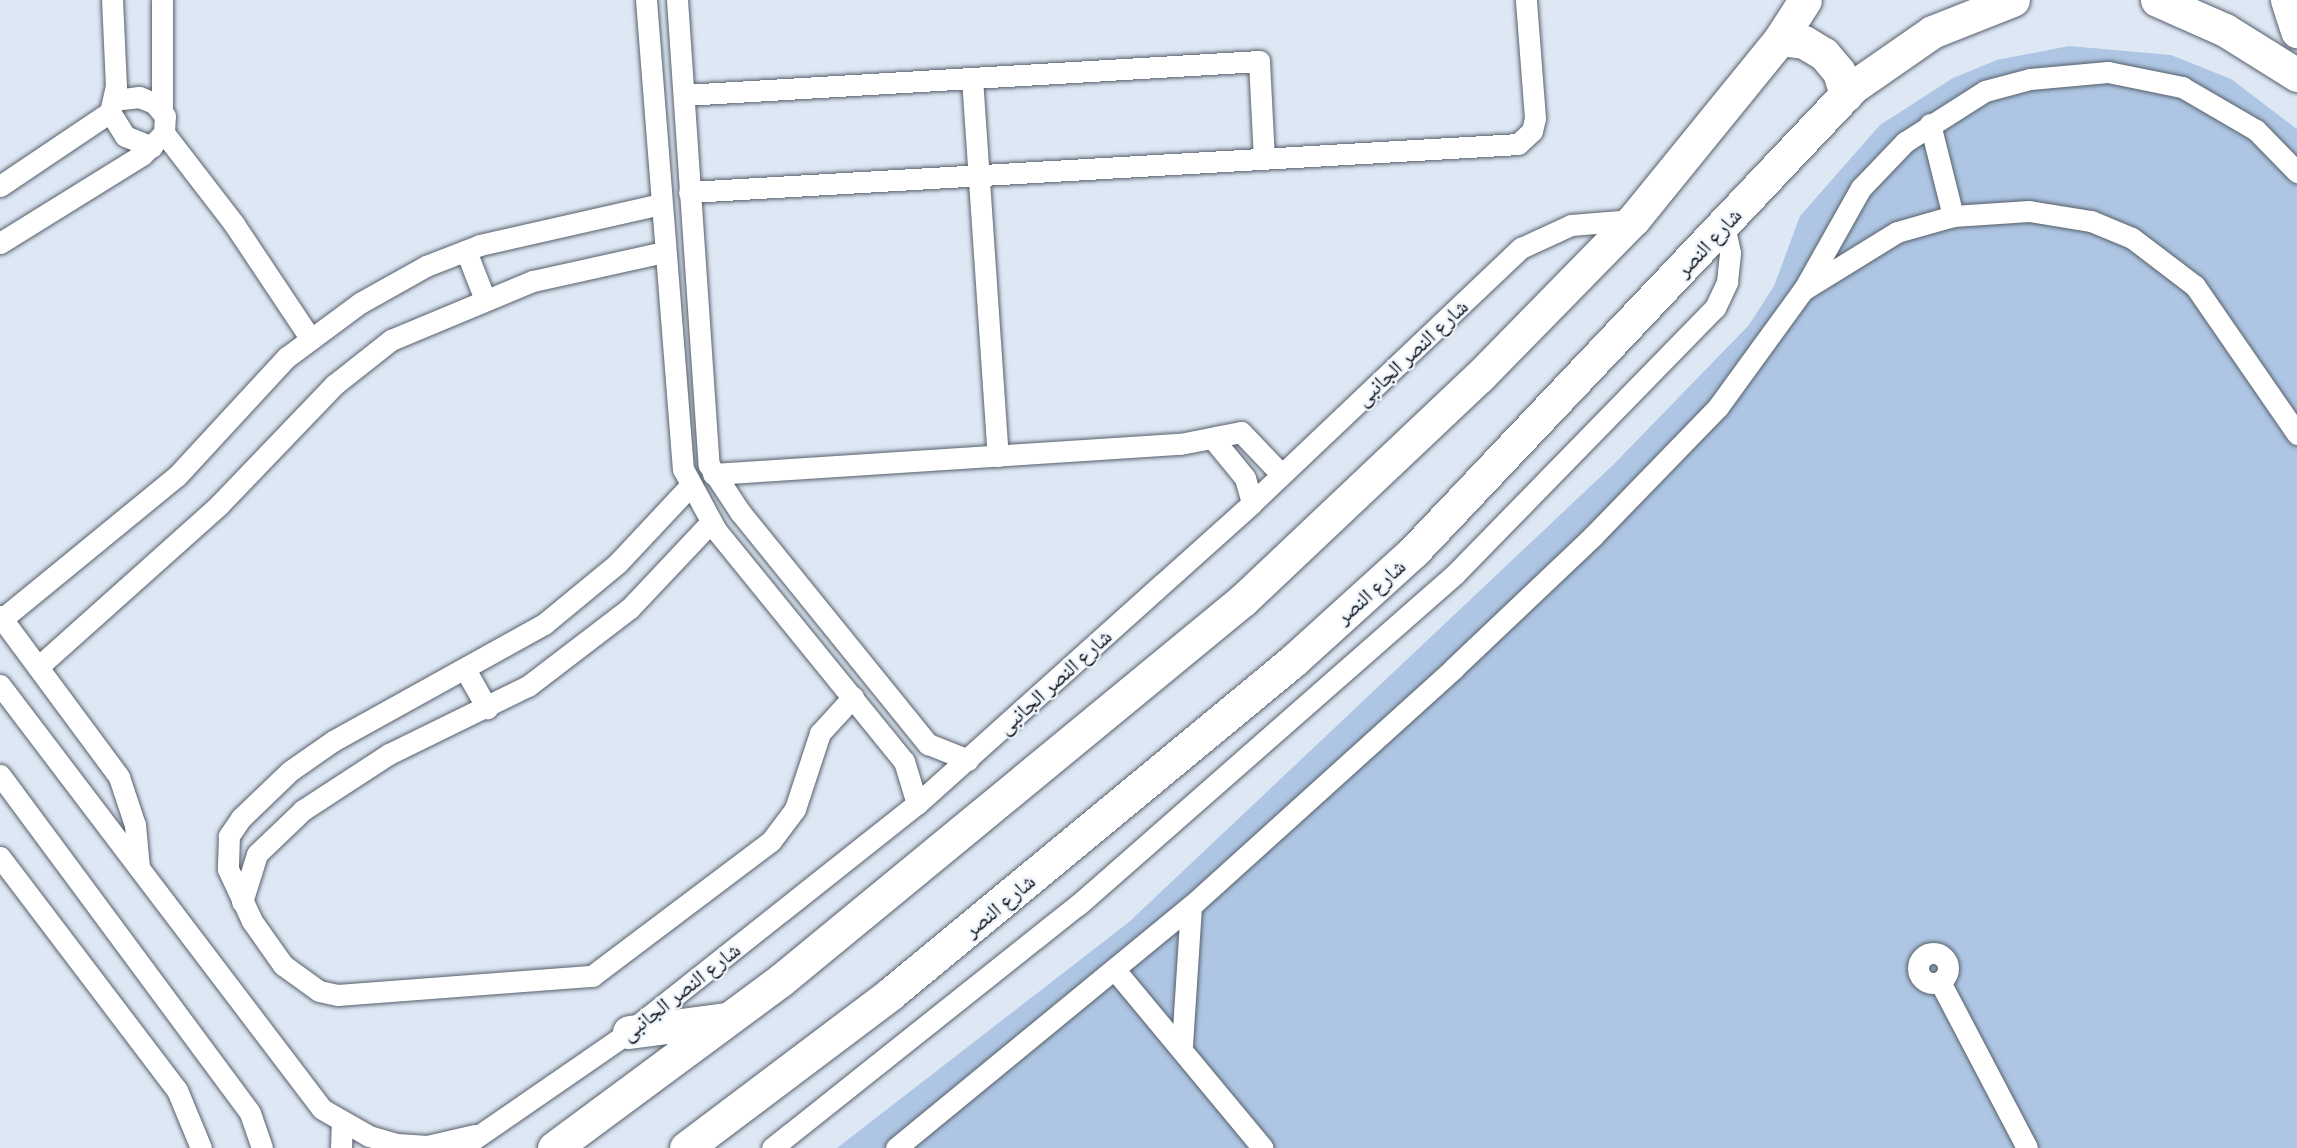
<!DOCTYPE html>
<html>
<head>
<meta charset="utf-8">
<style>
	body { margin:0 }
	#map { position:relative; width:2297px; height:1148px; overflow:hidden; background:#dee8f5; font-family:"Exo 2","Noto Naskh Arabic",sans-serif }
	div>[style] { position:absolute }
	.green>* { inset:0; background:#aec6e3 }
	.roads { filter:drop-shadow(0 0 2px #565f6a) drop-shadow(0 0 2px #565f6a) }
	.street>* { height:21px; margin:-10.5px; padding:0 10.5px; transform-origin:10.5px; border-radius:10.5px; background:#fff }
	.street>.ring { margin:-10.5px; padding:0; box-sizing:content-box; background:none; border:21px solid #fff; border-radius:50% }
	.primary>* { height:33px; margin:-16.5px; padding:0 16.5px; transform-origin:16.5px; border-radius:16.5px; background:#fff }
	span { translate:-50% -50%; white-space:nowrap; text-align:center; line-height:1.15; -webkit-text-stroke:4.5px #eff5fd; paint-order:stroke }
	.street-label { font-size:21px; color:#0d1015 }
</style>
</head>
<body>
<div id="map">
	<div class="green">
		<i style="clip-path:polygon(2069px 46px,2171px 55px,2231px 79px,2297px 129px,2297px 1148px,837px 1148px,1129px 922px,1614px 464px,1749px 325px,1774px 286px,1800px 216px,1880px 125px,1953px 78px,1997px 60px)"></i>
	</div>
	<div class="roads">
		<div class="street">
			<i style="left:162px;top:0;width:110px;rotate:90deg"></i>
			<i style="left:646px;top:0;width:470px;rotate:85.5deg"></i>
			<i style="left:683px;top:469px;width:69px;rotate:61.6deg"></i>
			<i style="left:716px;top:530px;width:298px;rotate:50.9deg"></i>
			<i style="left:904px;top:761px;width:45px;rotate:73.2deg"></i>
			<i style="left:677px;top:0;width:466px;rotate:86.1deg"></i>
			<i style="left:709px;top:465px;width:56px;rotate:56.6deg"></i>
			<i style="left:740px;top:512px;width:299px;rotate:51deg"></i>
			<i style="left:928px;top:744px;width:43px;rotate:21.8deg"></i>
			<i style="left:972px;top:78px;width:379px;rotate:86.1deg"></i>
			<i style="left:684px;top:95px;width:576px;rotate:-3.38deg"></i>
			<i style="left:1259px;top:61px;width:98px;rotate:87.1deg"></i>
			<i style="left:110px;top:112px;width:28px;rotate:58deg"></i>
			<i style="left:125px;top:136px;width:29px;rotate:22deg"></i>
			<i style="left:1930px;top:124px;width:95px;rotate:76deg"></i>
			<i style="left:164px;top:133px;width:115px;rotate:52.4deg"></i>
			<i style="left:234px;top:224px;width:137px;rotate:56.3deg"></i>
			<i style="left:0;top:186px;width:133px;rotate:-33.9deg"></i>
			<i style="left:110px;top:112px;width:26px;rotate:-77deg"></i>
			<i style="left:116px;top:87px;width:87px;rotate:-92.6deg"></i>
			<i style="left:689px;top:192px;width:830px;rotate:-3.31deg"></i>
			<i style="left:1518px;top:144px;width:19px;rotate:-43deg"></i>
			<i style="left:1532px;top:131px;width:13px;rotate:-77deg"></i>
			<i style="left:1535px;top:118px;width:118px;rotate:-94.4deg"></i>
			<i style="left:0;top:243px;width:167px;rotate:-31.8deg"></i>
			<i style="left:142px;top:155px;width:31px;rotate:-45deg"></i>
			<i style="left:164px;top:133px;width:17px;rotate:-87deg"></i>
			<i style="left:165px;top:116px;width:17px;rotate:-130deg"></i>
			<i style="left:154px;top:103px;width:16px;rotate:-158deg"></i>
			<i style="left:139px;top:97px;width:24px;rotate:173deg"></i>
			<i style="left:466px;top:251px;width:49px;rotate:68.6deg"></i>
			<i style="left:1804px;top:289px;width:116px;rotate:-60.6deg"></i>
			<i style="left:1861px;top:188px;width:64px;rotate:-46.3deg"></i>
			<i style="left:1905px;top:142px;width:95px;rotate:-32.5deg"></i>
			<i style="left:1985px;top:91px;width:47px;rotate:-14.9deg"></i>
			<i style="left:2030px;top:79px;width:78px;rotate:-5.1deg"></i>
			<i style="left:2108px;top:72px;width:76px;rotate:11.5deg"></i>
			<i style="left:2182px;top:87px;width:86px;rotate:30.2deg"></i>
			<i style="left:2256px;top:130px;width:59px;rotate:45.7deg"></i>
			<i style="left:1214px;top:440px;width:49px;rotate:50.8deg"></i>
			<i style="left:1245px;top:478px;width:26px;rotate:74deg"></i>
			<i style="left:713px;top:474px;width:468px;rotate:-3.7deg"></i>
			<i style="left:1180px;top:444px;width:62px;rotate:-11.1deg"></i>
			<i style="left:1241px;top:432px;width:58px;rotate:46.4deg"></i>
			<i style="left:689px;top:487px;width:104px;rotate:133.1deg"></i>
			<i style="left:618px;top:563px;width:96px;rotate:140.5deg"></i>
			<i style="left:544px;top:624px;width:241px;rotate:151deg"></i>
			<i style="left:333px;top:741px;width:52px;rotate:145.1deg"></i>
			<i style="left:290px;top:771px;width:68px;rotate:136.2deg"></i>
			<i style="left:241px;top:818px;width:22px;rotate:124deg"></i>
			<i style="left:229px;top:836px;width:33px;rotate:92deg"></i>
			<i style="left:228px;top:869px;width:57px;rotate:65.2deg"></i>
			<i style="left:252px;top:921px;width:54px;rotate:54.8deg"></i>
			<i style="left:283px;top:965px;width:44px;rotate:35.8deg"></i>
			<i style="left:319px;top:991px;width:19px;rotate:12deg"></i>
			<i style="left:338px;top:995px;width:255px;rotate:-4.3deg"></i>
			<i style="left:592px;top:976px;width:224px;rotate:-37deg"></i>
			<i style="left:771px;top:841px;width:40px;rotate:-53deg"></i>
			<i style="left:795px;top:809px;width:80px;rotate:-71.8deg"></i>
			<i style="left:820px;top:733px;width:49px;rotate:-47.5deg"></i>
			<i style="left:0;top:616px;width:200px;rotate:53.5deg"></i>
			<i style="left:119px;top:777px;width:51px;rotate:71.6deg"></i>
			<i style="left:135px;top:825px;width:42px;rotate:84.6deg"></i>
			<i style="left:2px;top:619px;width:226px;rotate:-39.3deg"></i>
			<i style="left:177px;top:476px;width:162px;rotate:-47.3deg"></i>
			<i style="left:287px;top:357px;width:91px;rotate:-36.5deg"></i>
			<i style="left:360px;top:303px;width:76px;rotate:-29.3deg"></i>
			<i style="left:426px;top:266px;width:58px;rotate:-21.3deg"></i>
			<i style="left:480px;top:245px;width:185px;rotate:-12.8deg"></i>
			<i style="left:38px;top:667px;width:243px;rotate:-41.8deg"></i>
			<i style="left:219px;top:505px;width:166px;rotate:-46.2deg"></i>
			<i style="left:334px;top:385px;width:73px;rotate:-38.3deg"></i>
			<i style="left:391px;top:340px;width:154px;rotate:-22.6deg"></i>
			<i style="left:533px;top:281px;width:134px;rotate:-12.5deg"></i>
			<i style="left:466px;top:671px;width:43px;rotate:60.4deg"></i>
			<i style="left:0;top:685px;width:532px;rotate:52.79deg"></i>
			<i style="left:322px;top:1109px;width:54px;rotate:29.9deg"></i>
			<i style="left:369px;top:1136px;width:29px;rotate:16deg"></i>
			<i style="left:397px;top:1144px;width:30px;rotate:4deg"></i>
			<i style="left:427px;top:1146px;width:49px;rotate:-12.9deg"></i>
			<i style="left:0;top:775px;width:420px;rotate:53.5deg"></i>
			<i style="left:250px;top:1113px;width:37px;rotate:71deg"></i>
			<i style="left:0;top:857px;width:293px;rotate:52.8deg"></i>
			<i style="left:177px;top:1090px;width:63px;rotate:67.5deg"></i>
			<i style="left:242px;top:902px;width:50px;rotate:-72.6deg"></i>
			<i style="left:257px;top:854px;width:64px;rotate:-43.7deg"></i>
			<i style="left:303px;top:810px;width:103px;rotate:-33.1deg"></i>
			<i style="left:389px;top:754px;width:155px;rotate:-26.1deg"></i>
			<i style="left:528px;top:686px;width:128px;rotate:-37.4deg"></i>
			<i style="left:630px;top:608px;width:118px;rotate:-46.7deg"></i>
			<i class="ring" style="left:1918px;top:953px;width:9px;height:9px"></i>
			<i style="left:1115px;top:970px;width:231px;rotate:50.3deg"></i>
			<i style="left:1940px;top:982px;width:187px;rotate:62.3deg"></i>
			<i style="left:1182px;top:1045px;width:139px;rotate:-86.3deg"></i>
			<i style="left:341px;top:1148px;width:24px;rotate:-88deg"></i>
			<i style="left:461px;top:1148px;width:204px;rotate:-34.6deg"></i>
			<i style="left:629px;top:1032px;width:367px;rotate:-38.4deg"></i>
			<i style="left:917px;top:804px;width:450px;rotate:-41.9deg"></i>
			<i style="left:1252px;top:503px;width:371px;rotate:-43.5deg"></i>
			<i style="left:1521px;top:248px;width:55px;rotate:-24.7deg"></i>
			<i style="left:1571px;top:225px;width:62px;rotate:-4.6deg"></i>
			<i style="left:772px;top:1148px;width:391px;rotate:-38.5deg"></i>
			<i style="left:1078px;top:905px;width:502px;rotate:-41.28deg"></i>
			<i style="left:1455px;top:574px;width:372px;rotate:-45.7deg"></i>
			<i style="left:1715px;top:308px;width:29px;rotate:-65deg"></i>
			<i style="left:1727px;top:282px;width:29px;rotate:-84deg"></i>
			<i style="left:1730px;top:253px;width:29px;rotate:-102deg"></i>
			<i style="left:896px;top:1148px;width:382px;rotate:-39.4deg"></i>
			<i style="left:1191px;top:906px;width:355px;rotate:-42.1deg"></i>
			<i style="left:1454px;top:668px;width:192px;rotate:-43.5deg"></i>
			<i style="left:1593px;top:536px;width:180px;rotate:-45.9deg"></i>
			<i style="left:1718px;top:407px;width:145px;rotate:-54deg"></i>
			<i style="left:1803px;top:290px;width:110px;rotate:-31.7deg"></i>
			<i style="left:1897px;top:232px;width:58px;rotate:-15.9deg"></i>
			<i style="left:1953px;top:216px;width:76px;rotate:-3.8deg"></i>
			<i style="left:2029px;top:211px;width:63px;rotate:9.2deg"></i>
			<i style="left:2091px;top:221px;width:44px;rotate:22.5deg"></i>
			<i style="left:2132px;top:238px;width:79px;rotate:37.3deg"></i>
			<i style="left:2195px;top:286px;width:180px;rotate:55.4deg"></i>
		</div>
		<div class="primary">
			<i style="left:2157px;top:0;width:74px;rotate:23.8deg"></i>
			<i style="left:2225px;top:30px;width:85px;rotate:32deg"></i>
			<i style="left:2287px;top:0;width:33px;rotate:72deg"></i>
			<i style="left:1780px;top:39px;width:24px;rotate:7deg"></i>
			<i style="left:1804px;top:42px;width:23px;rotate:31deg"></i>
			<i style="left:1824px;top:54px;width:23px;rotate:50deg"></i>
			<i style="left:1839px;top:72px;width:24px;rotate:73deg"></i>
			<i style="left:629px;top:1032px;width:99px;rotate:-7.6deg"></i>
			<i style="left:554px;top:1148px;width:282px;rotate:-36.5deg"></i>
			<i style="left:781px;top:980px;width:598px;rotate:-39.44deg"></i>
			<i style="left:1243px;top:600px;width:325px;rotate:-43.4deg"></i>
			<i style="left:1479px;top:377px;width:220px;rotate:-45.6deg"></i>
			<i style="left:1633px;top:220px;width:233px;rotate:-50.9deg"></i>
			<i style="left:1780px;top:39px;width:46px;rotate:-57.3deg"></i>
			<i style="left:686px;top:1148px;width:256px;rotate:-37deg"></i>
			<i style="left:890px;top:994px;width:524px;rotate:-39.58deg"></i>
			<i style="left:1294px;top:660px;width:162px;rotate:-42.2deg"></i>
			<i style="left:1414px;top:551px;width:639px;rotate:-46.59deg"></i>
			<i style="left:1853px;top:87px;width:96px;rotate:-34.8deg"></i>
			<i style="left:1932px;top:32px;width:87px;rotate:-21.6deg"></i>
		</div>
	</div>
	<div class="street-label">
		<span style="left:1708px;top:242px;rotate:-47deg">شارع النصر</span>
		<span style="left:1411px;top:352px;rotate:-43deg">شارع النصر الجانبى</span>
		<span style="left:1370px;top:591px;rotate:-42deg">شارع النصر</span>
		<span style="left:1054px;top:681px;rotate:-42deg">شارع النصر الجانبى</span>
		<span style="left:999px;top:905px;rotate:-40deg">شارع النصر</span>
		<span style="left:680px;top:991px;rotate:-38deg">شارع النصر الجانبى</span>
	</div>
</div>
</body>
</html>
